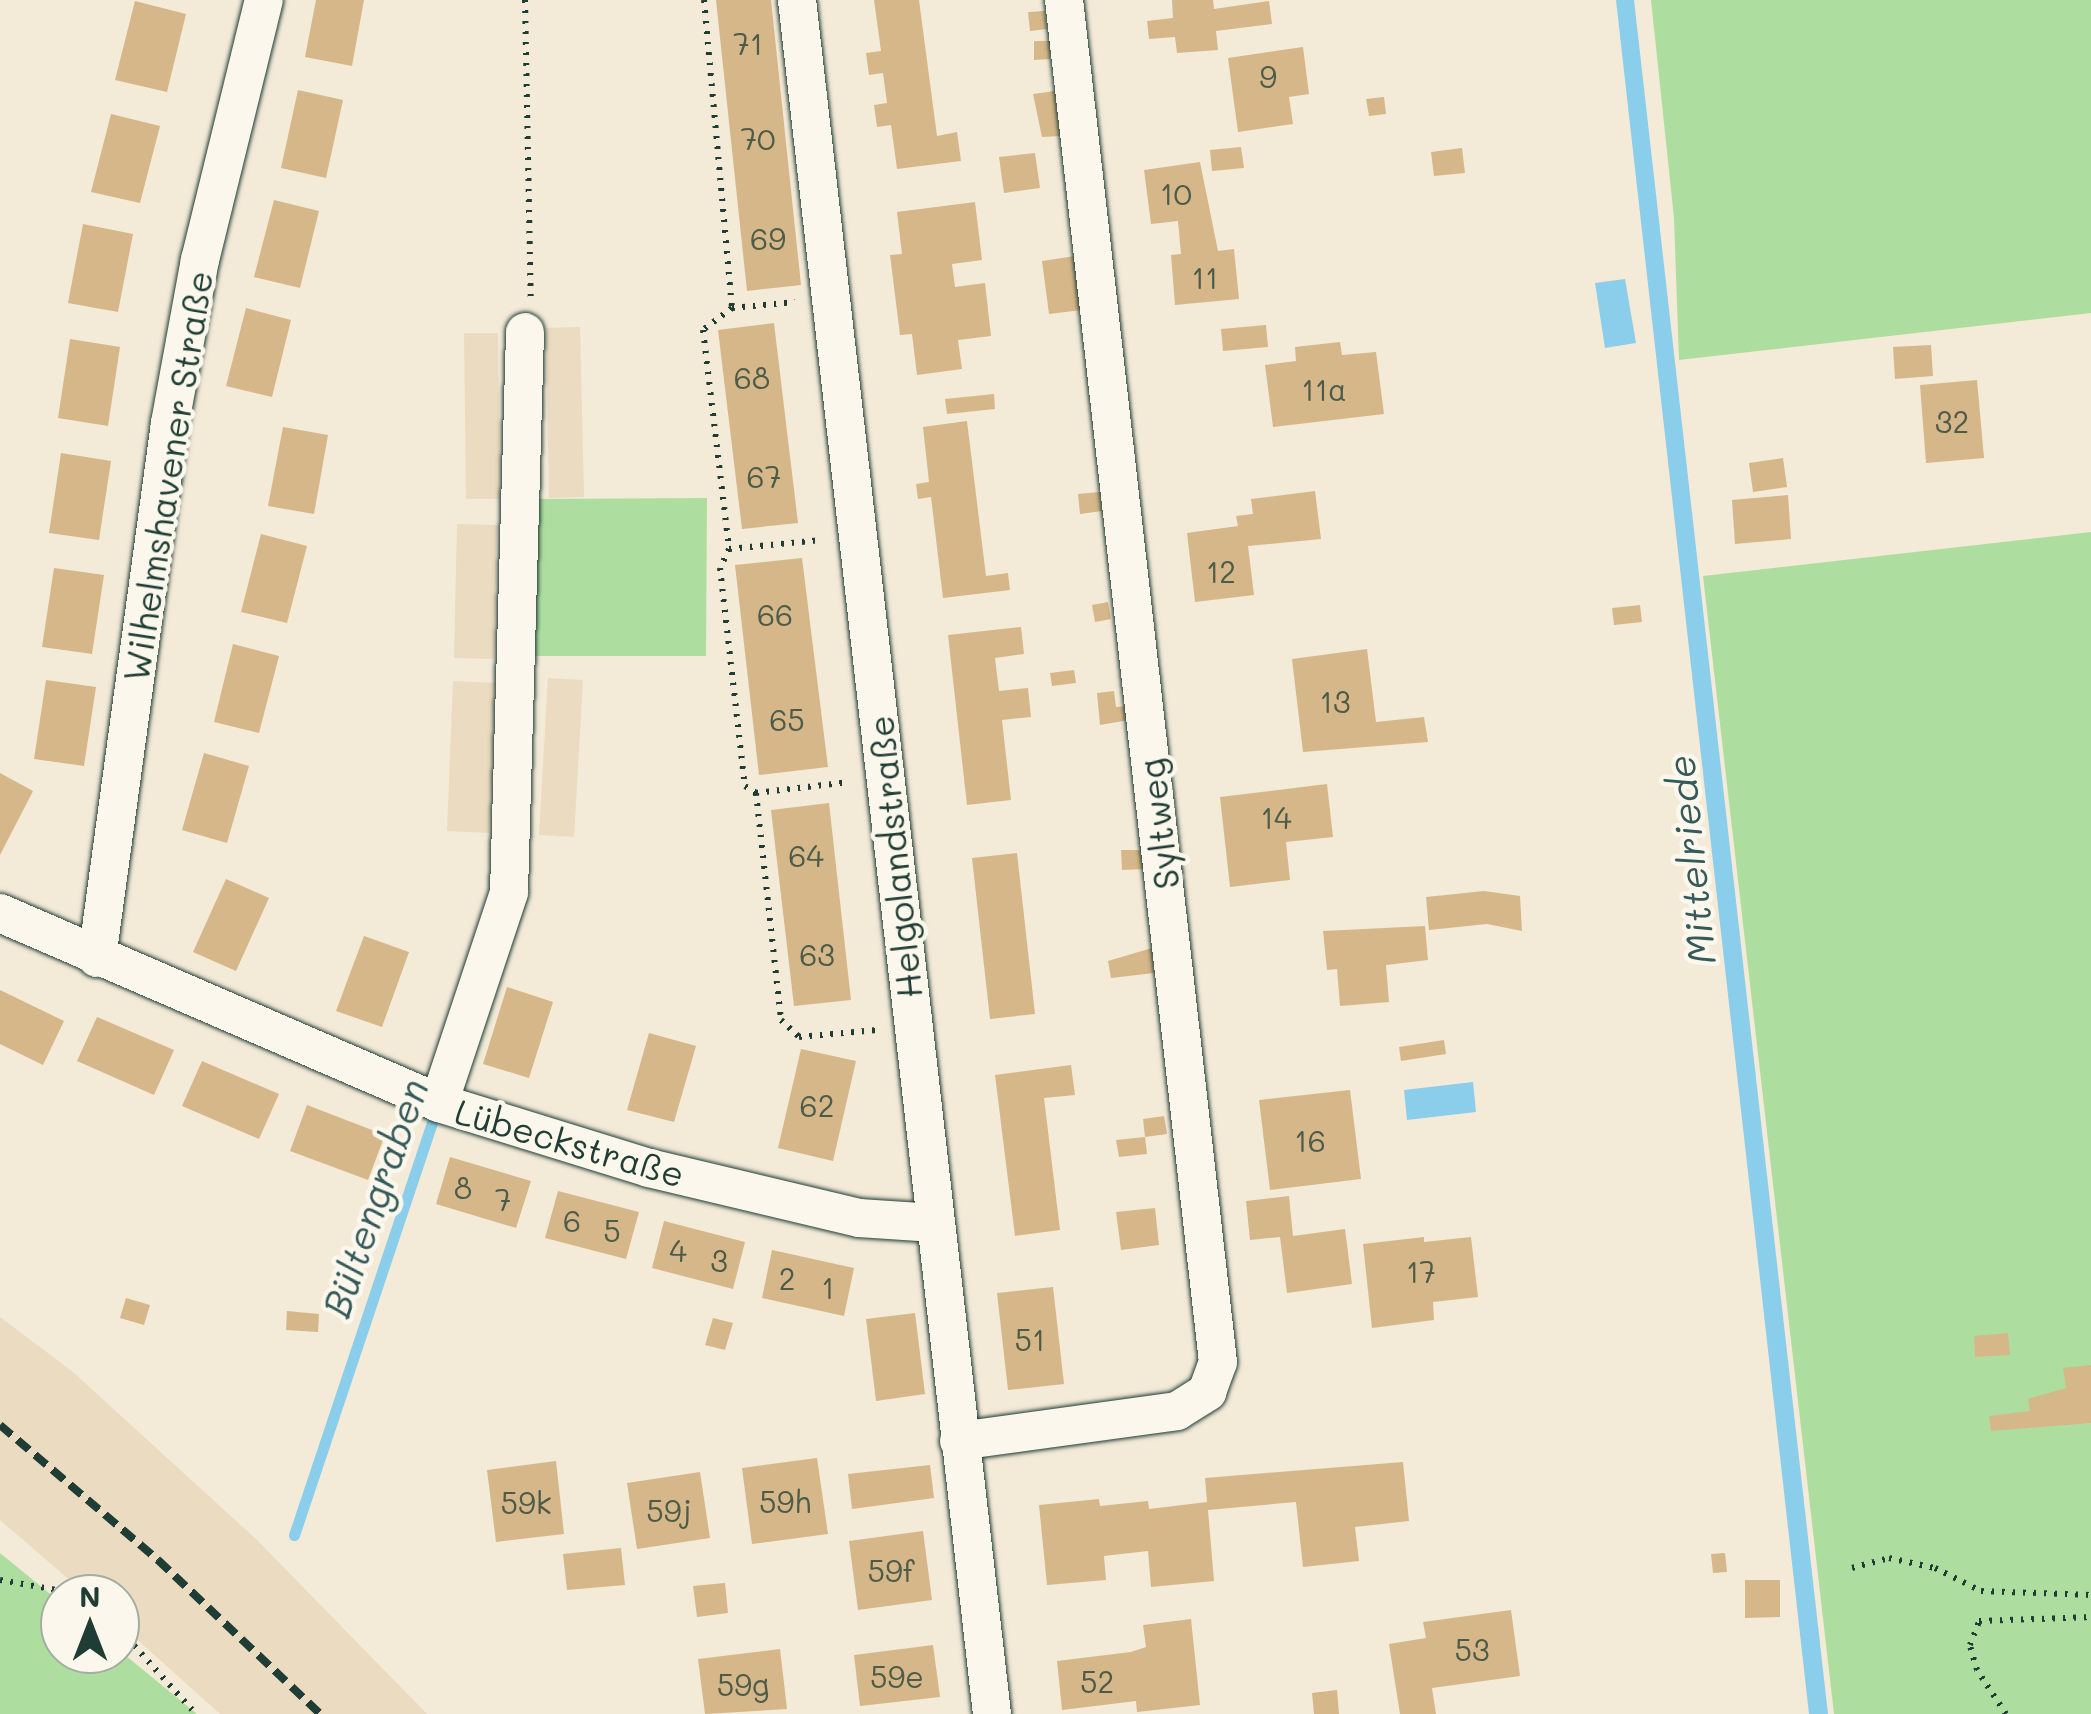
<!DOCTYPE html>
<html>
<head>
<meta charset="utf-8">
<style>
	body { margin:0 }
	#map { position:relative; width:2091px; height:1714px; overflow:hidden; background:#f4ead8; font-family:Mali,sans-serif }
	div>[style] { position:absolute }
	.built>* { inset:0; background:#ebdbc0 }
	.green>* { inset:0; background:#aede9f }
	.water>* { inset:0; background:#8aceeb }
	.stream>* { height:11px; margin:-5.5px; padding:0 5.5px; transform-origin:5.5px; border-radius:5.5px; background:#8aceeb }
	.building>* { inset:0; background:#d6b789 }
	.path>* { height:6px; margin-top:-3px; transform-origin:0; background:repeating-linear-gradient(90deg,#1f3d34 0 2.5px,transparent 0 10.5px) }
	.roads { filter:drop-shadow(0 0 2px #1f3d34) drop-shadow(0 0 2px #1f3d34) }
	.minor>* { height:38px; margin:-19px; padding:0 19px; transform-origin:19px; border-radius:19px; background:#fbf7ec }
	.rail>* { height:8px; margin-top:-4px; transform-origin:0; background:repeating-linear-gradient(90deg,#1f3d34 0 15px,transparent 0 23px) }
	span { translate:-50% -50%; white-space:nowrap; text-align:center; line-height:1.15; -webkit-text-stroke:9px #fbf7ec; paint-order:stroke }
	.number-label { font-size:30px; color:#4d5c49 }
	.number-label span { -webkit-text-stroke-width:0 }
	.street-label { font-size:35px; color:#1f3d34 }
	.water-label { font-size:38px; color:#345a59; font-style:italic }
	.north { position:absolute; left:40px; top:1574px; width:100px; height:100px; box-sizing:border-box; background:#fbf7ec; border:2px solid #a3ada2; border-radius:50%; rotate:0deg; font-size:28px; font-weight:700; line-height:40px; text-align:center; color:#1f3d34 }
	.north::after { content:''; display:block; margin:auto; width:35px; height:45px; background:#1f3d34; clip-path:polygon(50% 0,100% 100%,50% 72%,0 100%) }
</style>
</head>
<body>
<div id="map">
	<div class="built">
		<i style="clip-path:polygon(580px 327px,584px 497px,549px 498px,546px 328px)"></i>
		<i style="clip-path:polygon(464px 333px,498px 333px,500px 499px,466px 499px)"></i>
		<i style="clip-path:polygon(457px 524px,497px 525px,494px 659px,454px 658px)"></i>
		<i style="clip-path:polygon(548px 678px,583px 680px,574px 837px,539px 835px)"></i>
		<i style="clip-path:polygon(453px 681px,495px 683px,489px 833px,447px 831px)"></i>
		<i style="clip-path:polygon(0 1317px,73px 1372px,257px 1540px,427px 1714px,220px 1714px,120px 1624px,120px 1594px,86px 1594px,0 1520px)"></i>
	</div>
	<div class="green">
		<i style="clip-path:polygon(1651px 0,2091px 0,2091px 313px,1679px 360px,1674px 218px)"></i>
		<i style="clip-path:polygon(707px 498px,706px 656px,535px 656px,536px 499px)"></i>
		<i style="clip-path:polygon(2091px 532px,2091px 1714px,1834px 1714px,1703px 576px)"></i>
		<i style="clip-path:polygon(0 1553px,60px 1602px,60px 1654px,120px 1651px,197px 1714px,0 1714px)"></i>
	</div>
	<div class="water">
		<i style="clip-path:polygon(1616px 0,1634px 0,1828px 1714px,1809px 1714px)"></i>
		<i style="clip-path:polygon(1625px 279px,1636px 343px,1605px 348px,1595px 283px)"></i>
		<i style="clip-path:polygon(1473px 1082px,1476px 1112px,1407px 1120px,1404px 1090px)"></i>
	</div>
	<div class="stream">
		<i style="left:294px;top:1535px;width:450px;rotate:-71.5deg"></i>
	</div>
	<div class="building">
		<i style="clip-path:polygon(316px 0,364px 0,352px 66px,305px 57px)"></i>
		<i style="clip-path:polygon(716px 0,771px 0,801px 285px,747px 291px)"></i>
		<i style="clip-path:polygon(874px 0,919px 0,937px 136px,957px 132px,961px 161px,897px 169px,891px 125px,877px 127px,874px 105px,887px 103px,883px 73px,869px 75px,866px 53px,881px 51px)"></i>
		<i style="clip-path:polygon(1172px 0,1213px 0,1214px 9px,1269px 1px,1272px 24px,1216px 31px,1218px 50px,1177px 53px,1175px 37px,1149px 39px,1147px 21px,1173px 18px)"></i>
		<i style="clip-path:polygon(135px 1px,186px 14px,167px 92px,115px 80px)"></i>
		<i style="clip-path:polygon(1045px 11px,1047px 29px,1030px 31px,1028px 12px)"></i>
		<i style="clip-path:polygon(1034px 41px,1050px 41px,1050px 59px,1034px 60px)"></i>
		<i style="clip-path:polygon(1303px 47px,1309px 94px,1289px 97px,1293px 124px,1238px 132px,1228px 58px)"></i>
		<i style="clip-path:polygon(298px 90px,343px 100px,326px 178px,281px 168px)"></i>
		<i style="clip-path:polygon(1055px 91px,1060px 136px,1042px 137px,1033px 94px)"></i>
		<i style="clip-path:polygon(1384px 97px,1386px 114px,1369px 116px,1366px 99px)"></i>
		<i style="clip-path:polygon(111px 114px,160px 126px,140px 203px,91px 192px)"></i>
		<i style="clip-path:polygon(1241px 147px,1244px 168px,1212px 171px,1210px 150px)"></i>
		<i style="clip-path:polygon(1462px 148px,1465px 173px,1434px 176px,1431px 152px)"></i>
		<i style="clip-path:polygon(1035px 153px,1040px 188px,1004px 193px,999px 157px)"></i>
		<i style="clip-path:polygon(1200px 162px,1218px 251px,1234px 249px,1239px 299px,1175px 305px,1171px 255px,1181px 254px,1178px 221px,1151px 224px,1144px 170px)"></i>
		<i style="clip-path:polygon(274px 200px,319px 211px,300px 288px,254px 277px)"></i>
		<i style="clip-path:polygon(975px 202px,982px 260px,952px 264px,955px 287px,985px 283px,991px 336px,958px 340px,962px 369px,917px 375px,912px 334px,900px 335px,890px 255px,902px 254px,897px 212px)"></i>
		<i style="clip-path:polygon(83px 224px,133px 234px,118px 312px,68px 303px)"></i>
		<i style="clip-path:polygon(1075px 256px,1082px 310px,1049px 314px,1042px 261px)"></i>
		<i style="clip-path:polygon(246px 308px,291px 320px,272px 397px,226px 386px)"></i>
		<i style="clip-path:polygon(774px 323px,798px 523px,742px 529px,718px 330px)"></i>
		<i style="clip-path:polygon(1266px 325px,1268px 347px,1223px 351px,1221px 329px)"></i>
		<i style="clip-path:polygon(70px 339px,120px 347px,108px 426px,58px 418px)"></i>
		<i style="clip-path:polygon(1340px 342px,1342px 355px,1376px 352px,1384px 414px,1273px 427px,1265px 365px,1296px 361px,1295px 347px)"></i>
		<i style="clip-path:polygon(1931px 345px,1933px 376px,1895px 379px,1893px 347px)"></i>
		<i style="clip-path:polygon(1977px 380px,1984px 458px,1926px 463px,1920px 385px)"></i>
		<i style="clip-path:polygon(994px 394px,995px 409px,947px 414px,945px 399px)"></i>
		<i style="clip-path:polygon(967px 421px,986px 576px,1008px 573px,1010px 590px,943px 598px,931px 497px,918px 499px,916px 484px,929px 482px,923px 427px)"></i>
		<i style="clip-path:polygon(283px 427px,328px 435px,314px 514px,268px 506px)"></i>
		<i style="clip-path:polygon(61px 453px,111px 461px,99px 540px,49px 533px)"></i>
		<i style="clip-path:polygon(1783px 458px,1787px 487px,1753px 492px,1749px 463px)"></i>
		<i style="clip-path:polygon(1315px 491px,1321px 539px,1248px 546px,1254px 595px,1195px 602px,1187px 533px,1238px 526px,1236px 516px,1253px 514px,1251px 499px)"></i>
		<i style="clip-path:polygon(1100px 492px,1102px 511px,1080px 514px,1078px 494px)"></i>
		<i style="clip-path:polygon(1788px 495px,1791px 539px,1735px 544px,1732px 500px)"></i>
		<i style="clip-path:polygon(261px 534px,307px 546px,287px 623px,241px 612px)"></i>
		<i style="clip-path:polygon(802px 558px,828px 767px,759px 775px,735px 565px)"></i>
		<i style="clip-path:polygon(54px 568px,104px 575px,92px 654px,42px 647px)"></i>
		<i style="clip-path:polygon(1108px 602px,1111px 619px,1095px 622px,1092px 605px)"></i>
		<i style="clip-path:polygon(1640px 605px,1642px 622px,1614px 625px,1612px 608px)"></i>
		<i style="clip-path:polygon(1021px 627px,1024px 654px,995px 658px,999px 691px,1028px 688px,1031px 717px,1002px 720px,1011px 800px,967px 805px,948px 635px)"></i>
		<i style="clip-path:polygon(233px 644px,279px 656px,259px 733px,214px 722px)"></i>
		<i style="clip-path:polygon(1367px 649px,1376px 722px,1424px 717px,1428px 742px,1303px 752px,1292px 659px)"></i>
		<i style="clip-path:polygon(1074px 670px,1076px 683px,1052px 686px,1050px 673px)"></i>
		<i style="clip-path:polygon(46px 680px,96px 687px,84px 766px,34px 759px)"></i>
		<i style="clip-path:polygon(1114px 691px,1116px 707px,1127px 706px,1129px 720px,1100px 725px,1097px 693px)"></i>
		<i style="clip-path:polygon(204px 753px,249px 766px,227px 843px,182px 830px)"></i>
		<i style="clip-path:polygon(0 773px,33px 791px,0 855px)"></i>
		<i style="clip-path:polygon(1327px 784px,1333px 837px,1286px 842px,1290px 880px,1230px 887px,1220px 797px)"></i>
		<i style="clip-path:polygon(829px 803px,851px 1000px,794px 1006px,771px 810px)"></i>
		<i style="clip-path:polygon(1121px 850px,1143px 850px,1144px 869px,1122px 870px)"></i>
		<i style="clip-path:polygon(1017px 853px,1035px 1014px,990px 1019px,972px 858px)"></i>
		<i style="clip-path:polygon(226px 879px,269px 898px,236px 971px,193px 952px)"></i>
		<i style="clip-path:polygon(1484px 891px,1520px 896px,1522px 931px,1487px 924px,1429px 930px,1426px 897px)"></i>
		<i style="clip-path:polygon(1425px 926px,1428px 960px,1386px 965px,1389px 1002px,1340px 1006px,1337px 969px,1327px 970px,1323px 931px)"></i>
		<i style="clip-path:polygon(364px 936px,409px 952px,382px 1027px,336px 1011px)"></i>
		<i style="clip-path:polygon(1152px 948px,1154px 973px,1111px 978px,1108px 961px)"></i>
		<i style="clip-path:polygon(507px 987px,553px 1002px,529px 1078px,483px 1064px)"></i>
		<i style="clip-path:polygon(0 990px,64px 1021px,43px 1065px,0 1044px)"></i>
		<i style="clip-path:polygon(97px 1017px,174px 1050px,154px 1095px,77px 1061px)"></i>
		<i style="clip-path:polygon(649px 1033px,696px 1046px,674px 1122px,627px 1110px)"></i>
		<i style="clip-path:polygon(1444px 1040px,1446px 1054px,1401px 1061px,1399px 1047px)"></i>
		<i style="clip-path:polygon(801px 1049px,856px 1061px,833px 1161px,778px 1148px)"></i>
		<i style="clip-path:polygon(202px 1061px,279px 1094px,259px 1139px,182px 1106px)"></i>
		<i style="clip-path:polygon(1071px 1065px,1075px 1095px,1044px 1098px,1060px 1230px,1015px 1236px,995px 1075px)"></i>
		<i style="clip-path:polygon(1350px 1090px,1361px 1179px,1270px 1190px,1259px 1100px)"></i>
		<i style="clip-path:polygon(307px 1105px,385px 1135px,368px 1180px,290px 1151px)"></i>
		<i style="clip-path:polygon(1164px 1116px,1167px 1134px,1145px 1137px,1143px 1119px)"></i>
		<i style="clip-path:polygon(1145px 1137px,1147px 1154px,1119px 1157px,1116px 1140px)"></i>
		<i style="clip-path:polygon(450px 1157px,531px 1181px,516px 1228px,436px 1204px)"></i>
		<i style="clip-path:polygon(558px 1191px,639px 1212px,626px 1259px,545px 1238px)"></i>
		<i style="clip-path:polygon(1289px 1196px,1293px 1236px,1345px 1229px,1352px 1284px,1287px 1293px,1280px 1237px,1250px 1240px,1246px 1201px)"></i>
		<i style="clip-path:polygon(1155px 1208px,1159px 1245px,1121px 1250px,1116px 1212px)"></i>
		<i style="clip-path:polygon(664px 1221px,745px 1242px,733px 1289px,652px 1268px)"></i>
		<i style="clip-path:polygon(1424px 1237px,1424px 1242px,1471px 1237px,1478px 1297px,1433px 1302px,1434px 1320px,1372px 1328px,1363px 1244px)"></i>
		<i style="clip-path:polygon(772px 1250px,854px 1268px,844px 1316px,762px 1298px)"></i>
		<i style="clip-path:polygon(1053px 1287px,1064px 1384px,1008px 1390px,997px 1293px)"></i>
		<i style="clip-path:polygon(126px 1298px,150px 1305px,144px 1325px,120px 1318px)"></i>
		<i style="clip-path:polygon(287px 1311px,319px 1314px,318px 1332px,286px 1330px)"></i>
		<i style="clip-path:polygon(915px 1313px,925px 1394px,876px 1401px,866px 1319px)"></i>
		<i style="clip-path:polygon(713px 1318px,733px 1323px,725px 1350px,705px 1345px)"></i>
		<i style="clip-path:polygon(2008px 1333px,2010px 1355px,1975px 1357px,1974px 1336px)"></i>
		<i style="clip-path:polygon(2091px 1365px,2091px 1423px,1991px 1431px,1989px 1416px,2030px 1411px,2028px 1399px,2066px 1388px,2063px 1368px)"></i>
		<i style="clip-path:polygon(817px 1458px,828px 1534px,752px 1544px,742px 1468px)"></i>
		<i style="clip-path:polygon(556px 1461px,564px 1534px,496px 1542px,487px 1470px)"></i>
		<i style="clip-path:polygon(1403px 1462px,1409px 1521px,1355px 1527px,1359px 1561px,1303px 1567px,1296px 1502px,1208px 1510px,1214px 1581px,1151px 1587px,1148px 1551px,1104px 1556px,1106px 1580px,1047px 1585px,1039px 1505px,1099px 1499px,1100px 1506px,1148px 1501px,1149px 1509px,1207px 1502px,1205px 1478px)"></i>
		<i style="clip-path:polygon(930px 1465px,934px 1498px,852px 1509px,848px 1474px)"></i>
		<i style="clip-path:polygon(700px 1472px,710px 1538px,637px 1549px,627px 1483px)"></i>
		<i style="clip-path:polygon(923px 1531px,932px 1600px,858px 1610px,849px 1541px)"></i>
		<i style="clip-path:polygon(621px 1548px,625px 1585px,567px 1590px,563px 1554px)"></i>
		<i style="clip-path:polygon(1725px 1553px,1727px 1572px,1713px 1573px,1711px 1554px)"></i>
		<i style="clip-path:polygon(1745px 1580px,1780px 1580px,1780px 1617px,1745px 1618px)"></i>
		<i style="clip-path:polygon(725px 1583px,728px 1613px,697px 1617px,693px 1586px)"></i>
		<i style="clip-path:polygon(1511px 1610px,1520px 1676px,1432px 1688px,1436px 1714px,1400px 1714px,1389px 1644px,1426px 1638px,1423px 1622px)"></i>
		<i style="clip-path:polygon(1191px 1619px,1200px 1705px,1137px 1712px,1136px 1701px,1062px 1710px,1057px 1661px,1131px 1652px,1146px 1647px,1143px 1625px)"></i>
		<i style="clip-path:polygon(933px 1645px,940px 1697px,860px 1706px,854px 1655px)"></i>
		<i style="clip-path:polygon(780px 1649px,787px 1709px,705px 1714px,698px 1659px)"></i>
		<i style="clip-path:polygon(1337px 1690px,1339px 1714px,1314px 1714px,1312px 1693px)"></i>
	</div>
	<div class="path">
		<i style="left:525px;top:0;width:299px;rotate:88.9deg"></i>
		<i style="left:704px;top:0;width:309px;rotate:84.8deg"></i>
		<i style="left:732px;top:308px;width:36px;rotate:143deg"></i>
		<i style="left:703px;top:330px;width:221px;rotate:83.2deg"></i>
		<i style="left:729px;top:549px;width:21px;rotate:115deg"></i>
		<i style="left:720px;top:568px;width:219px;rotate:83.5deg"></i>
		<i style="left:745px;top:786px;width:13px;rotate:32deg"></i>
		<i style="left:756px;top:793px;width:228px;rotate:83.7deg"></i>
		<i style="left:781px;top:1020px;width:25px;rotate:43deg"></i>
		<i style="left:799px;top:1037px;width:78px;rotate:-5.1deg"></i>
		<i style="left:732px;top:308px;width:63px;rotate:-5.4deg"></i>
		<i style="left:729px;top:549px;width:93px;rotate:-5.5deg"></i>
		<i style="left:756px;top:793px;width:94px;rotate:-6.7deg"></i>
		<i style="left:1852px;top:1568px;width:38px;rotate:-15deg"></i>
		<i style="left:1889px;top:1558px;width:47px;rotate:12.3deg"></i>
		<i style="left:1935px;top:1568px;width:51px;rotate:26.6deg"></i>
		<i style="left:1981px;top:1591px;width:110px;rotate:2.1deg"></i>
		<i style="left:0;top:1580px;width:80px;rotate:10deg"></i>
		<i style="left:120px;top:1630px;width:113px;rotate:47.9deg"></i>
		<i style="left:2006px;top:1714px;width:53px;rotate:-123.4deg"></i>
		<i style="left:1977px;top:1670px;width:26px;rotate:-106deg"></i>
		<i style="left:1970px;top:1645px;width:26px;rotate:-69deg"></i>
		<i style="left:1979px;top:1621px;width:112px;rotate:-2deg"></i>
	</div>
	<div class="roads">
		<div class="minor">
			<i style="left:797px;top:0;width:1725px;rotate:83.51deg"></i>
			<i style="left:0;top:913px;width:478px;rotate:23.4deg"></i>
			<i style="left:439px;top:1103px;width:220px;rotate:17.2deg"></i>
			<i style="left:649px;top:1168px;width:216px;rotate:13.4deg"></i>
			<i style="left:859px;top:1218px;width:76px;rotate:3.8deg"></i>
			<i style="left:97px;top:958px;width:540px;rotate:-82.23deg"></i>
			<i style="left:170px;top:423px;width:166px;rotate:-79.6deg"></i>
			<i style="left:200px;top:260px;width:268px;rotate:-76.2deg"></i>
			<i style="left:439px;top:1103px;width:222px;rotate:-71.6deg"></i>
			<i style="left:509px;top:892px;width:560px;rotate:-88.36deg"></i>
			<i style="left:959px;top:1441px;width:220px;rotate:-7.8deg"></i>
			<i style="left:1177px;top:1411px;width:36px;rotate:-32deg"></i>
			<i style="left:1207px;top:1392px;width:32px;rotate:-70deg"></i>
			<i style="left:1218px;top:1362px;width:1371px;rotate:-96.45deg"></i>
		</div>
	</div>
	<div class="rail">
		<i style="left:0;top:1425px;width:208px;rotate:40.5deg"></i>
		<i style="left:158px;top:1560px;width:224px;rotate:43.5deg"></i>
	</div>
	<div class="number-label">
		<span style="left:748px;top:43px">71</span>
		<span style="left:1268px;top:76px">9</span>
		<span style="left:758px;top:138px">70</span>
		<span style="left:1176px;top:193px">10</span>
		<span style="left:768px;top:238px">69</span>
		<span style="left:1205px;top:277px">11</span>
		<span style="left:752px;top:377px">68</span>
		<span style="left:1324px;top:389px">11a</span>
		<span style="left:1952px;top:421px">32</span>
		<span style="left:764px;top:476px">67</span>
		<span style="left:1221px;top:571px">12</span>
		<span style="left:775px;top:614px">66</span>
		<span style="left:1335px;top:701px">13</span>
		<span style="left:787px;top:719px">65</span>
		<span style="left:1276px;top:817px">14</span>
		<span style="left:806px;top:855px">64</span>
		<span style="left:817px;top:954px">63</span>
		<span style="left:817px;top:1105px">62</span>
		<span style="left:1310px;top:1140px">16</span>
		<span style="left:463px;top:1187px">8</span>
		<span style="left:503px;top:1199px">7</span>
		<span style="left:572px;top:1220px">6</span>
		<span style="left:612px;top:1230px">5</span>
		<span style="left:678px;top:1250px">4</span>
		<span style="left:719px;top:1260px">3</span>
		<span style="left:1421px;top:1271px">17</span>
		<span style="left:787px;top:1278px">2</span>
		<span style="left:828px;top:1287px">1</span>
		<span style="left:1030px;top:1339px">51</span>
		<span style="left:785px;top:1501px">59h</span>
		<span style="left:526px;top:1502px">59k</span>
		<span style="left:669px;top:1510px">59j</span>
		<span style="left:891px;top:1570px">59f</span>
		<span style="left:1472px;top:1649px">53</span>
		<span style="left:897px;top:1676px">59e</span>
		<span style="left:1097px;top:1681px">52</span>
		<span style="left:743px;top:1684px">59g</span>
	</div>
	<div class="street-label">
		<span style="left:167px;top:476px;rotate:-81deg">Wilhelmshavener Straße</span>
		<span style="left:1158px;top:824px;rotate:-97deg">Syltweg</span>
		<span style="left:894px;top:857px;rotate:-96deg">Helgolandstraße</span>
		<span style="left:570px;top:1142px;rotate:16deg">Lübeckstraße</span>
	</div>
	<div class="water-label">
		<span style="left:1691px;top:860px;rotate:-96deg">Mittelriede</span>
		<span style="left:375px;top:1198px;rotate:-71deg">Bültengraben</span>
	</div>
	<div class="north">N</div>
</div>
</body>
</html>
